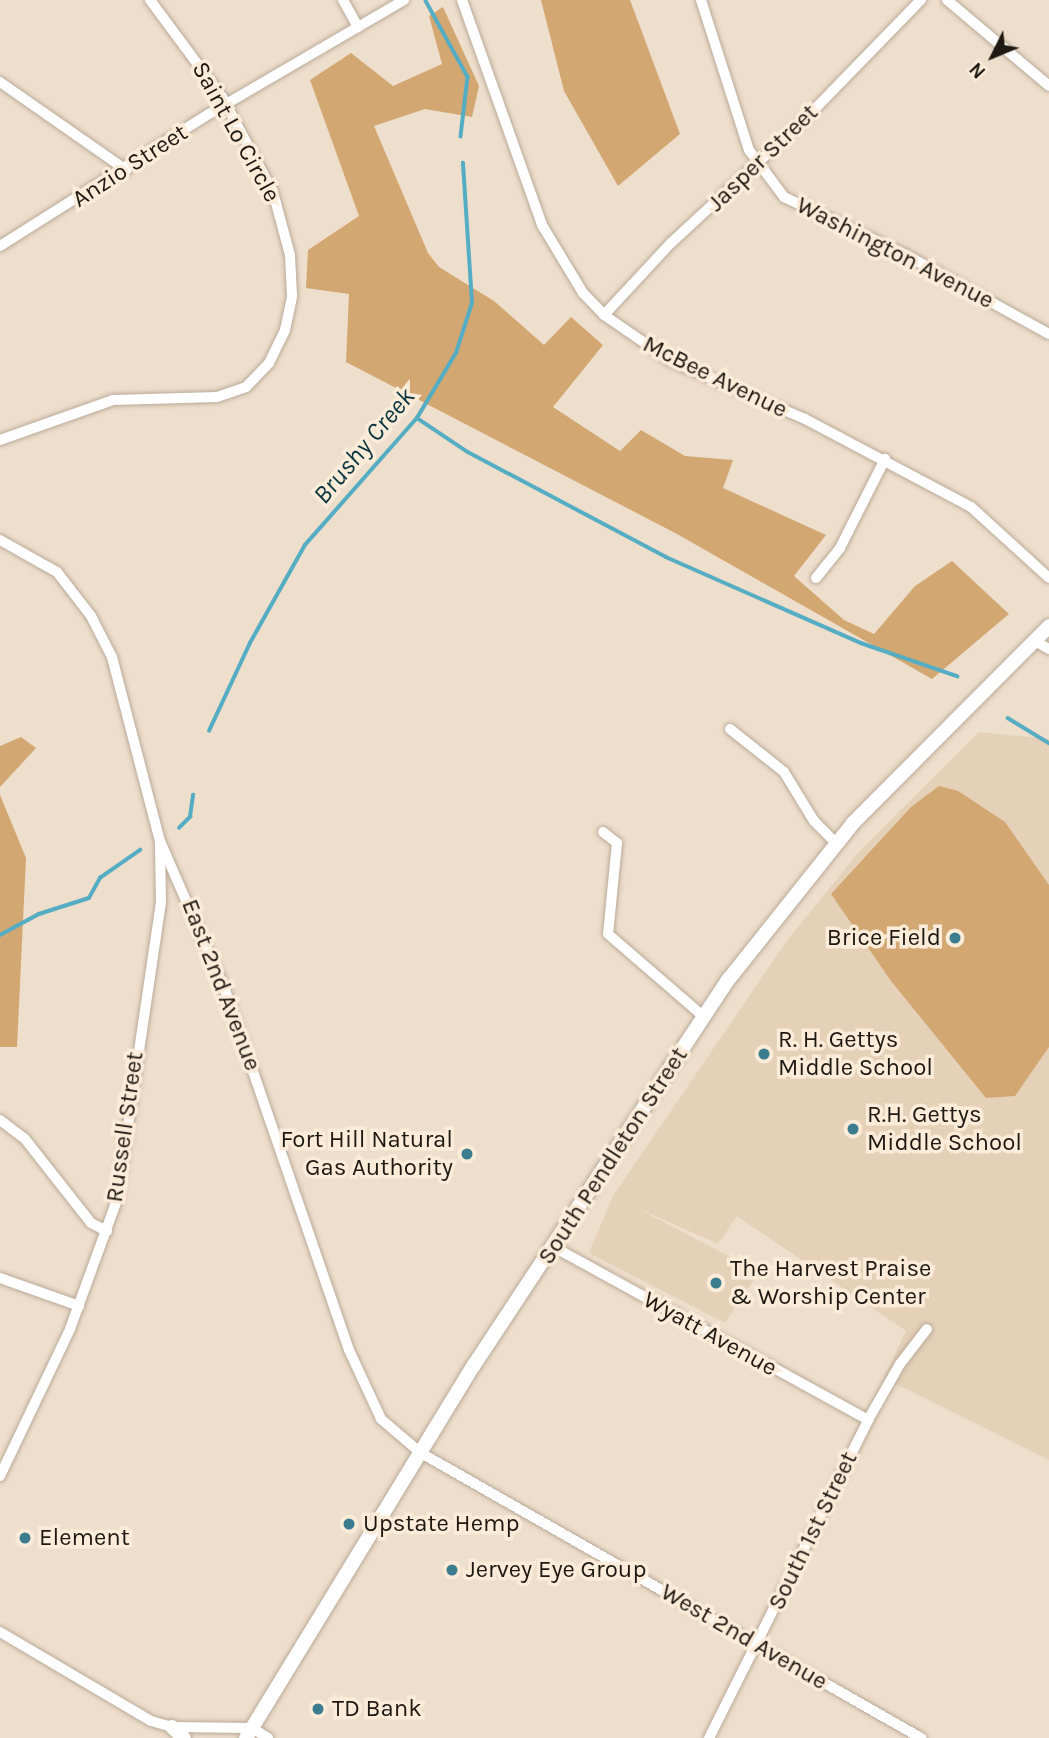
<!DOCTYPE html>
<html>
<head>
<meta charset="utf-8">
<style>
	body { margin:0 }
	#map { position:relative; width:1049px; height:1738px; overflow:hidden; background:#eedecc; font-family:Karla,sans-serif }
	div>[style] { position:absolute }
	.built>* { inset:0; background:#e5d0b8 }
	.green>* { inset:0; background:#d3a772 }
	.stream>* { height:3.5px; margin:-1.75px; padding:0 1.75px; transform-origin:1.75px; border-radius:1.75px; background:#55adc4 }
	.roads { filter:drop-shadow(0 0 2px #baab99) drop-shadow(0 0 2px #baab99) }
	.minor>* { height:10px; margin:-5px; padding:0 5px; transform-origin:5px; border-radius:5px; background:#fff }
	.secondary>* { height:14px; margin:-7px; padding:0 7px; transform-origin:7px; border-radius:7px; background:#fff }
	.dots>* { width:19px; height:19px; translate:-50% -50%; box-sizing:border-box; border:4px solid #fbebd9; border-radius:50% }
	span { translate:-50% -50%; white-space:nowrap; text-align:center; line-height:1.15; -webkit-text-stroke:7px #fbebd9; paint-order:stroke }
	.street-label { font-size:24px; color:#1e1912 }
	.poi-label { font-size:24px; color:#1e1912 }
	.right { translate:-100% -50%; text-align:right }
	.left { translate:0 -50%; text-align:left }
	.water-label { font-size:26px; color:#0b353f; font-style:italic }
	.north { position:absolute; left:958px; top:21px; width:70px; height:70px; -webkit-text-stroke:5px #fbebd9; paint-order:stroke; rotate:227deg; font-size:19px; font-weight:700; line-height:28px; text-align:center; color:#1e1912 }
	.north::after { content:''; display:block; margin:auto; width:24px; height:32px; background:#1e1912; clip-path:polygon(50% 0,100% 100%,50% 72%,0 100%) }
</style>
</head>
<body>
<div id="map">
	<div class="built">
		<i style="clip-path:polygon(979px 732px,1049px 739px,1049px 1460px,884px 1378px,906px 1331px,737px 1216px,718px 1244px,633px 1206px,759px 1272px,725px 1323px,589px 1253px,613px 1196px,786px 942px,857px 854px)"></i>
	</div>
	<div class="green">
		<i style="clip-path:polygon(541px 0,630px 0,680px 134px,618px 186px,564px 91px)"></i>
		<i style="clip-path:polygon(443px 7px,479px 86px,472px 117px,425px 109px,374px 126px,428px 253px,439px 267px,494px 301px,544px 345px,571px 317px,603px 345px,553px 407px,620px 451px,641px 430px,685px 456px,733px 460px,723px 488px,826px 535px,794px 576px,844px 620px,874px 634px,915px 586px,952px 561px,1009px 614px,932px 679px,677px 534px,346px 362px,349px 294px,306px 288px,308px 250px,359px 216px,310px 80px,351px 53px,393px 86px,442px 64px,429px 16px)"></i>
		<i style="clip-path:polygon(21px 737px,36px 748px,0 787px,0 746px)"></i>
		<i style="clip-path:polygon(939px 786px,958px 791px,1005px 822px,1049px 885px,1049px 1047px,1015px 1096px,986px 1098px,891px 981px,831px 894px,911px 807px)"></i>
		<i style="clip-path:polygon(0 795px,26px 858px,17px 1047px,0 1047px)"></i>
	</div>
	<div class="stream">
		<i style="left:426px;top:1px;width:87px;rotate:61.1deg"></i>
		<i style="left:468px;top:77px;width:60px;rotate:96.7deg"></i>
		<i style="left:417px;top:418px;width:61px;rotate:33.7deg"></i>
		<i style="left:468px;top:452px;width:224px;rotate:27.9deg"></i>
		<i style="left:666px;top:557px;width:213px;rotate:23.8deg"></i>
		<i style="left:861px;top:643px;width:102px;rotate:19deg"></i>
		<i style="left:1008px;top:718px;width:48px;rotate:31.4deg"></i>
		<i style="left:209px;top:731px;width:97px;rotate:-65deg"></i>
		<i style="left:250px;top:643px;width:112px;rotate:-60.7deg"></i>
		<i style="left:305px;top:545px;width:169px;rotate:-48.6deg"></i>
		<i style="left:417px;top:418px;width:76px;rotate:-59deg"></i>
		<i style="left:456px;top:353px;width:52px;rotate:-72.3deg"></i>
		<i style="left:472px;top:303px;width:140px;rotate:-93.7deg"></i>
		<i style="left:179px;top:828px;width:16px;rotate:-45deg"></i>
		<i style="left:190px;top:817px;width:22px;rotate:-82deg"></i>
		<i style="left:0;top:935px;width:44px;rotate:-28.3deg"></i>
		<i style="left:39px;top:914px;width:52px;rotate:-17.7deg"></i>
		<i style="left:89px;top:898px;width:23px;rotate:-61deg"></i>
		<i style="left:100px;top:878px;width:49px;rotate:-35deg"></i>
	</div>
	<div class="roads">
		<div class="minor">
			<i style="left:343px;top:0;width:31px;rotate:61deg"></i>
			<i style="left:462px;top:0;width:239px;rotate:70.4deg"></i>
			<i style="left:542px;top:225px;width:79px;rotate:58.9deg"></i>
			<i style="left:583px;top:293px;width:30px;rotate:46deg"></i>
			<i style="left:604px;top:315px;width:81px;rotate:34.5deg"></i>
			<i style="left:671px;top:361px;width:146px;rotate:23.4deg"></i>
			<i style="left:805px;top:419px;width:188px;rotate:27.9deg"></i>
			<i style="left:971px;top:507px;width:105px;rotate:42.3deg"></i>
			<i style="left:701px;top:0;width:157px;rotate:72.3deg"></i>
			<i style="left:749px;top:150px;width:59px;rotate:53.3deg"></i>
			<i style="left:784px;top:197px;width:137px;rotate:25.4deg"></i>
			<i style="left:908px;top:256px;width:161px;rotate:29deg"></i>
			<i style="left:947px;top:0;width:133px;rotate:40.1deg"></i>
			<i style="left:0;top:82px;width:154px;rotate:34.9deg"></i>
			<i style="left:0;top:246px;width:247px;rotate:-32.3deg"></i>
			<i style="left:209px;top:114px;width:226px;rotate:-30.3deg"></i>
			<i style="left:604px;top:315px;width:98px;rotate:-47.1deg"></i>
			<i style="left:671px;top:243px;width:188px;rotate:-42.8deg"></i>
			<i style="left:809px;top:115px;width:161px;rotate:-45.8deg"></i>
			<i style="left:0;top:440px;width:120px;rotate:-19.5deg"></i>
			<i style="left:113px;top:400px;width:104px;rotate:-1.7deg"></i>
			<i style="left:217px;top:397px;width:31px;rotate:-19deg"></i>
			<i style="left:246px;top:387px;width:33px;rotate:-46deg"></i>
			<i style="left:269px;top:363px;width:37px;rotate:-64deg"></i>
			<i style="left:285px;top:330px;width:35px;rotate:-78deg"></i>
			<i style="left:292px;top:296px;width:41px;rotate:-92.8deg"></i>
			<i style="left:290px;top:255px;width:65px;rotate:-105.1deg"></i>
			<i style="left:273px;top:192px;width:108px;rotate:-118.2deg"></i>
			<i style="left:222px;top:97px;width:121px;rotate:-126.6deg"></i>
			<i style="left:0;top:540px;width:65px;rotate:29.3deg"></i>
			<i style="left:57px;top:572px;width:56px;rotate:52.3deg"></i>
			<i style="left:91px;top:616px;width:46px;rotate:62.9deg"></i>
			<i style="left:112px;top:657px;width:190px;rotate:75.4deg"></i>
			<i style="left:160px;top:841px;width:163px;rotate:66.4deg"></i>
			<i style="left:225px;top:990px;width:381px;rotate:71deg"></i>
			<i style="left:349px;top:1350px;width:76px;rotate:65.1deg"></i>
			<i style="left:381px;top:1419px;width:52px;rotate:40.4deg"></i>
			<i style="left:421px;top:1453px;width:576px;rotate:29.68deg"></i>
			<i style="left:816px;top:578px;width:38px;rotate:-51deg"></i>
			<i style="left:840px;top:548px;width:100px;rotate:-63.2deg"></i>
			<i style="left:1035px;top:641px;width:16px;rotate:30deg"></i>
			<i style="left:730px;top:729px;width:69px;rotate:38.5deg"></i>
			<i style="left:784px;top:772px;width:57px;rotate:58.5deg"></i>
			<i style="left:814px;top:821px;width:31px;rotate:45deg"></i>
			<i style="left:603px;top:832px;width:18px;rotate:38deg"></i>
			<i style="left:617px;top:843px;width:91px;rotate:95.6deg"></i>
			<i style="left:608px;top:934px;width:127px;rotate:40.8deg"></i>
			<i style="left:0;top:1120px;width:31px;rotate:37deg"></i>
			<i style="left:25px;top:1139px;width:107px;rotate:51.8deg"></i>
			<i style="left:91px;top:1223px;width:18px;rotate:27deg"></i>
			<i style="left:552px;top:1246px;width:361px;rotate:28.8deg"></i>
			<i style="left:0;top:1278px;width:84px;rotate:19.5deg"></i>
			<i style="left:0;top:1476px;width:163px;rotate:-64.5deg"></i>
			<i style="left:70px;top:1329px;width:137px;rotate:-70deg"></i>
			<i style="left:117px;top:1200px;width:300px;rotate:-81.6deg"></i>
			<i style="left:161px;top:903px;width:58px;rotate:-91deg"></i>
			<i style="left:0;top:1632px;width:175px;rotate:30.5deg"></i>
			<i style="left:151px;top:1721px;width:22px;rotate:16deg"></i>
			<i style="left:172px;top:1727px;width:80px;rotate:0.7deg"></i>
			<i style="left:252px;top:1728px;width:19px;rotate:32deg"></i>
			<i style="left:709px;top:1738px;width:356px;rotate:-63.4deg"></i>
			<i style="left:868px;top:1420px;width:64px;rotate:-60.3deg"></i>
			<i style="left:900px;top:1364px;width:44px;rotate:-52.4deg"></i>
		</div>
		<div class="secondary">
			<i style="left:172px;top:1727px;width:16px;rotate:43deg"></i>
			<i style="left:246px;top:1738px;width:437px;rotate:-58.6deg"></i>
			<i style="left:474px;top:1365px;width:463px;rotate:-56.6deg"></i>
			<i style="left:729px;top:979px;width:199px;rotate:-51.5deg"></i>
			<i style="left:853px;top:823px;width:278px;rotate:-45.1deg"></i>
		</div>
	</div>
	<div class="dots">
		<i style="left:955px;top:938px;background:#3b7d8e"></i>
		<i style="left:764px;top:1054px;background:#3b7d8e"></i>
		<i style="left:853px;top:1129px;background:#3b7d8e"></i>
		<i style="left:467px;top:1154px;background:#3b7d8e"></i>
		<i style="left:716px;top:1283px;background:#3b7d8e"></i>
		<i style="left:349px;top:1524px;background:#3b7d8e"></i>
		<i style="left:25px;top:1538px;background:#3b7d8e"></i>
		<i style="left:452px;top:1570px;background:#3b7d8e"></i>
		<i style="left:318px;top:1709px;background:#3b7d8e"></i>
	</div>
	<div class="street-label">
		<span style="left:236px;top:132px;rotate:61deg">Saint Lo Circle</span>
		<span style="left:763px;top:158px;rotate:-44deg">Jasper Street</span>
		<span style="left:130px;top:166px;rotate:-33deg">Anzio Street</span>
		<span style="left:895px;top:253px;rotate:27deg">Washington Avenue</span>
		<span style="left:715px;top:377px;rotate:26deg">McBee Avenue</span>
		<span style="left:221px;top:985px;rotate:69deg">East 2nd Avenue</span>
		<span style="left:125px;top:1127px;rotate:-82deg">Russell Street</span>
		<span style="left:613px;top:1156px;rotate:-57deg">South Pendleton Street</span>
		<span style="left:710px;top:1334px;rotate:29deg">Wyatt Avenue</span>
		<span style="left:813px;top:1531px;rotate:-64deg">South 1st Street</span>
		<span style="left:744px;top:1637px;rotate:30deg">West 2nd Avenue</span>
	</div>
	<div class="poi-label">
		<span class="right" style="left:941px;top:938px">Brice Field</span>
		<span class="left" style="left:778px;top:1054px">R. H. Gettys<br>Middle School</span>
		<span class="left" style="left:867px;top:1129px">R.H. Gettys<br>Middle School</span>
		<span class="right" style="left:453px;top:1154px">Fort Hill Natural<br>Gas Authority</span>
		<span class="left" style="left:730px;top:1283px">The Harvest Praise<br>&amp; Worship Center</span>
		<span class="left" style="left:363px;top:1524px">Upstate Hemp</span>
		<span class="left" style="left:39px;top:1538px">Element</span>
		<span class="left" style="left:466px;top:1570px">Jervey Eye Group</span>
		<span class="left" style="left:332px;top:1709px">TD Bank</span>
	</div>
	<div class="water-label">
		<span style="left:364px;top:446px;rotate:-50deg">Brushy Creek</span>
	</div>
	<div class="north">N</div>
</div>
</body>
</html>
